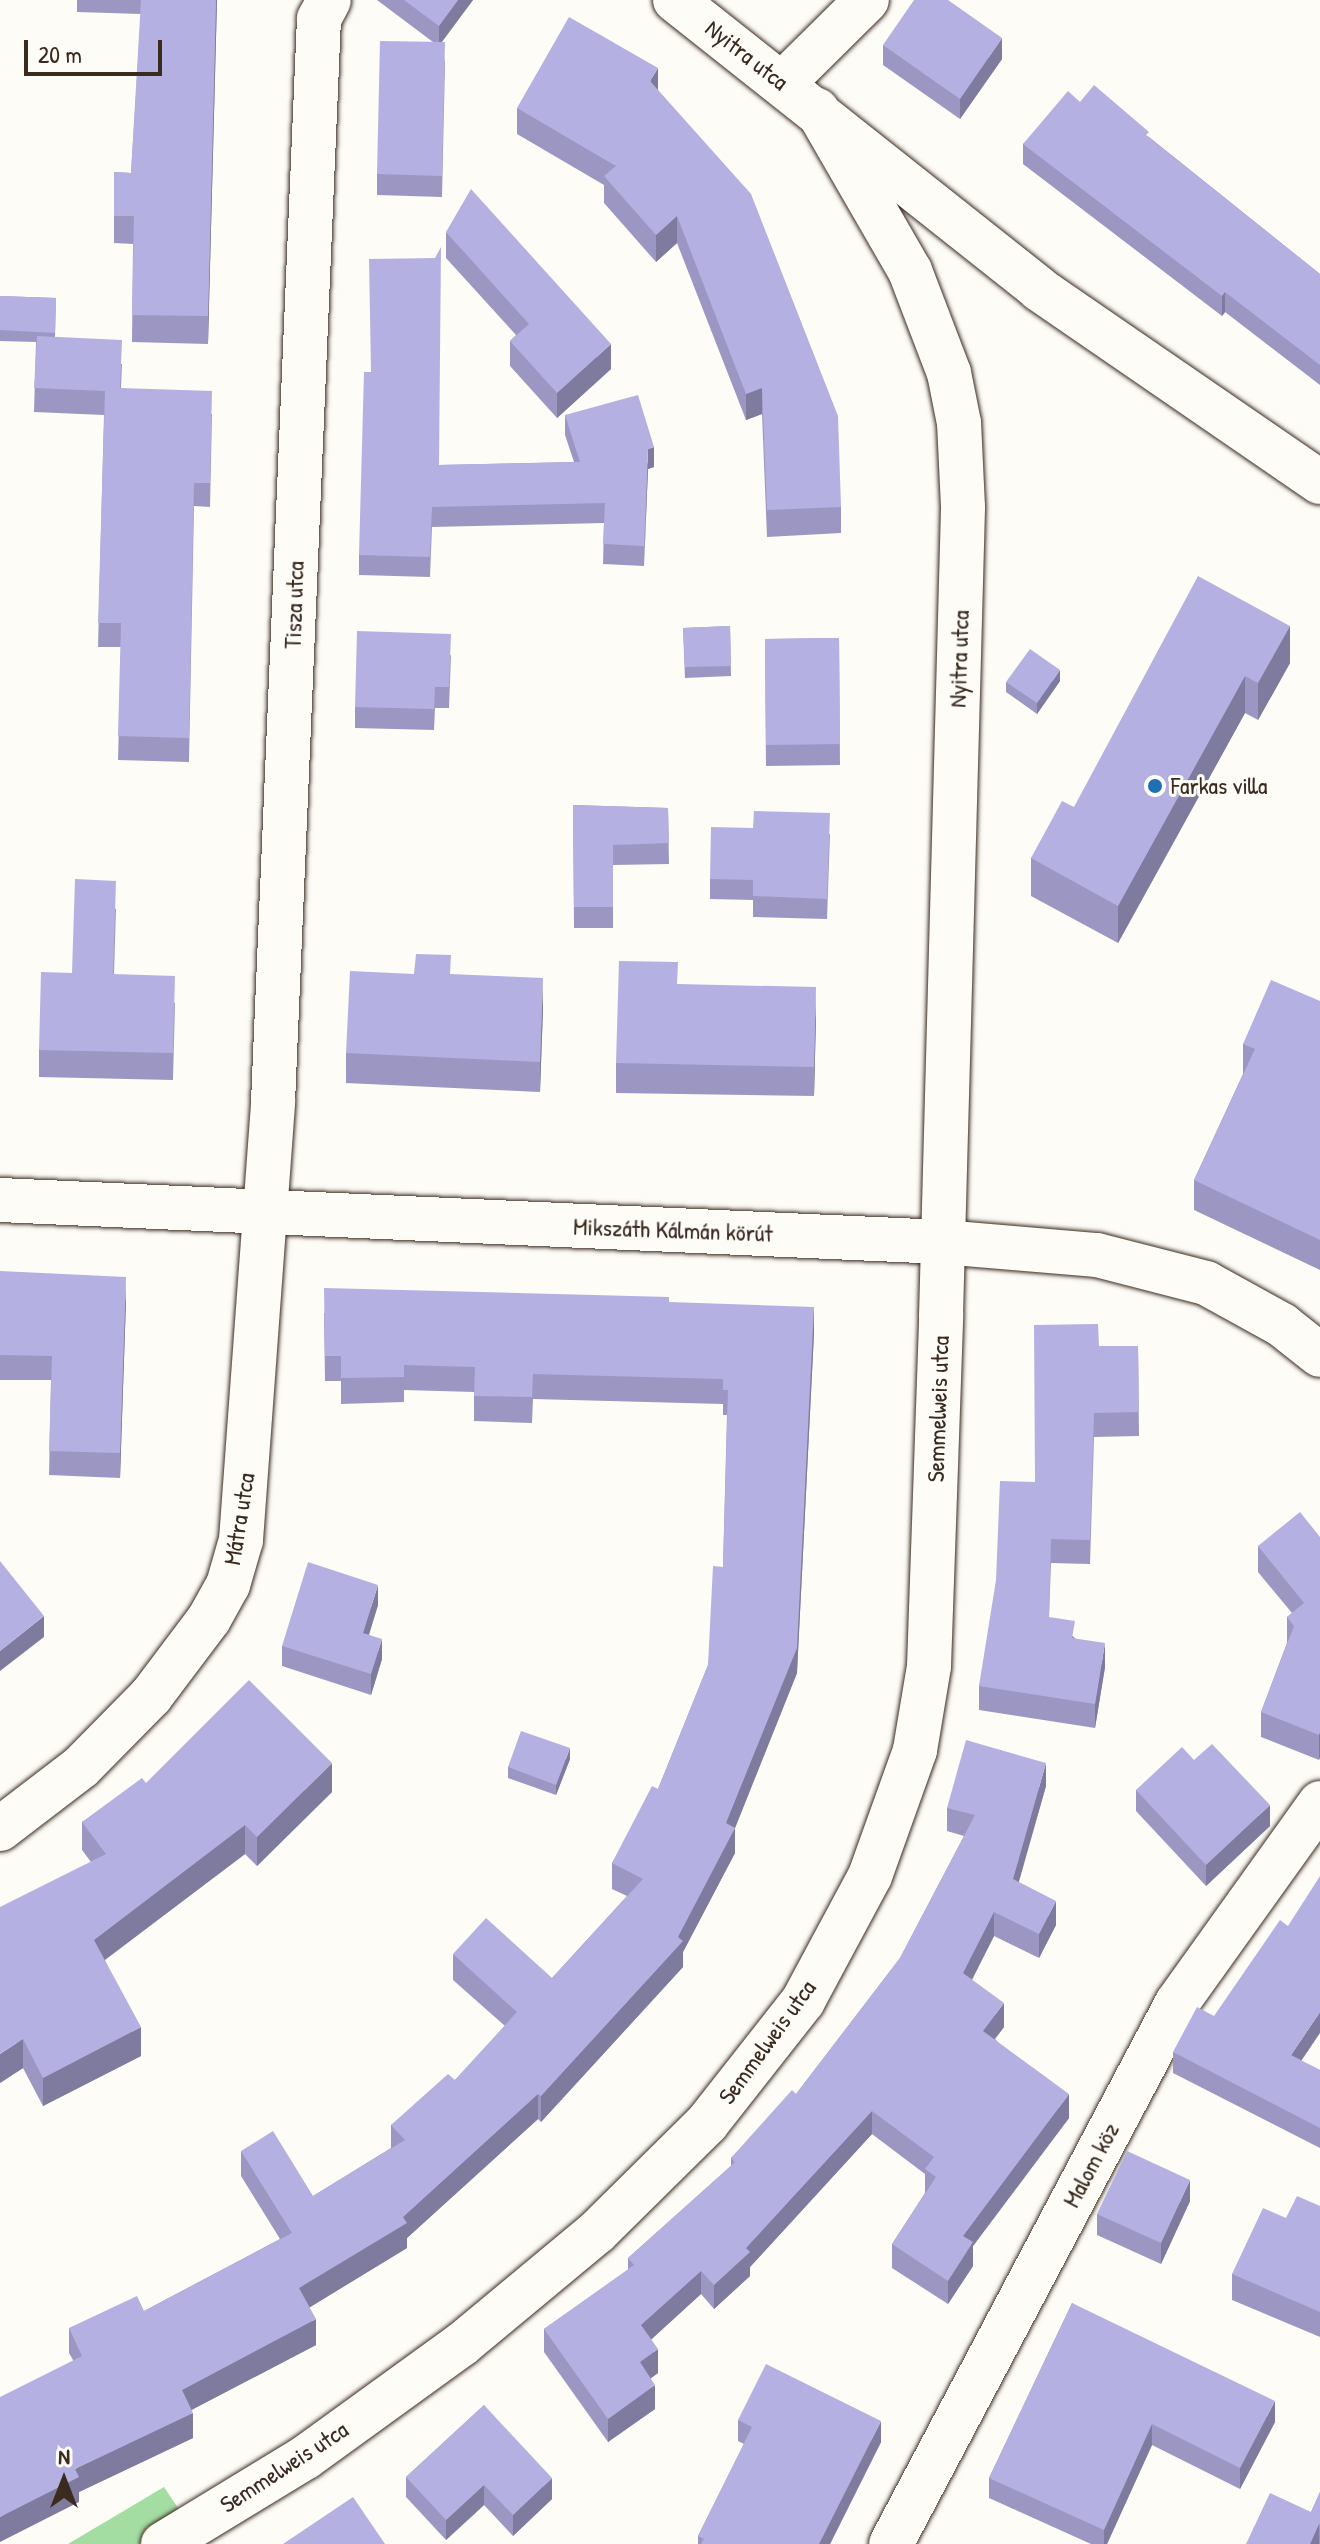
<!DOCTYPE html>
<html>
<head>
<meta charset="utf-8">
<style>
	body { margin:0 }
	#map { position:relative; width:1320px; height:2544px; overflow:hidden; background:#fdfcf7; font-family:"Patrick Hand",sans-serif }
	div>[style] { position:absolute }
	.green>* { inset:0; background:#a4dda2 }
	.roads { filter:drop-shadow(0 0 2px #3b2a1e) drop-shadow(0 0 2px #3b2a1e) }
	.minor>* { height:44px; margin:-22px; padding:0 22px; transform-origin:22px; border-radius:22px; background:#fdfcf7 }
	.wall>* { inset:0; background:#9c97c2 }
	.shaded-wall>* { inset:0; background:#7f7b9e }
	.building>* { inset:0; background:#b5b0e2 }
	.dots>* { width:22px; height:22px; translate:-50% -50%; box-sizing:border-box; border:4px solid #fdfcf7; border-radius:50% }
	span { translate:-50% -50%; white-space:nowrap; text-align:center; line-height:1.15; -webkit-text-stroke:6px #fdfcf7; paint-order:stroke }
	.street-label { font-size:24px; color:#3b2a1e }
	.poi-label { font-size:24px; color:#3b2a1e }
	.left { translate:0 -50%; text-align:left }
	.north { position:absolute; left:24px; top:2440px; width:80px; height:80px; -webkit-text-stroke:6px #fdfcf7; paint-order:stroke; rotate:0deg; font-size:22px; font-weight:700; line-height:32px; text-align:center; color:#3b2a1e }
	.north::after { content:''; display:block; margin:auto; width:28px; height:36px; background:#3b2a1e; clip-path:polygon(50% 0,100% 100%,50% 72%,0 100%) }
	.scale { position:absolute; left:24px; top:40px; width:138px; height:36px; box-sizing:border-box; border:4px solid #3b2a1e; border-top:0; padding-left:10px; font-size:24px; line-height:28px; white-space:nowrap; color:#3b2a1e; -webkit-text-stroke:6px #fdfcf7; paint-order:stroke }
</style>
</head>
<body>
<div id="map">
	<div class="green">
		<i style="clip-path:polygon(164px 2487px,202px 2544px,68px 2544px)"></i>
	</div>
	<div class="roads">
		<div class="minor">
			<i style="left:675px;top:0;width:465px;rotate:38.4deg"></i>
			<i style="left:1039px;top:289px;width:341px;rotate:34.5deg"></i>
			<i style="left:783px;top:83px;width:118px;rotate:-44.7deg"></i>
			<i style="left:0;top:1200px;width:943px;rotate:2.55deg"></i>
			<i style="left:942px;top:1242px;width:156px;rotate:4.8deg"></i>
			<i style="left:1097px;top:1255px;width:113px;rotate:14.4deg"></i>
			<i style="left:1206px;top:1283px;width:87px;rotate:28.9deg"></i>
			<i style="left:1282px;top:1325px;width:48px;rotate:38.3deg"></i>
			<i style="left:0;top:1829px;width:102px;rotate:-37.4deg"></i>
			<i style="left:81px;top:1767px;width:100px;rotate:-45.4deg"></i>
			<i style="left:151px;top:1696px;width:96px;rotate:-53deg"></i>
			<i style="left:209px;top:1619px;width:39px;rotate:-61deg"></i>
			<i style="left:228px;top:1585px;width:47px;rotate:-73.9deg"></i>
			<i style="left:241px;top:1540px;width:439px;rotate:-85.8deg"></i>
			<i style="left:273px;top:1102px;width:1084px;rotate:-87.57deg"></i>
			<i style="left:319px;top:19px;width:21px;rotate:-62deg"></i>
			<i style="left:163px;top:2544px;width:167px;rotate:-31.3deg"></i>
			<i style="left:306px;top:2457px;width:193px;rotate:-35.9deg"></i>
			<i style="left:462px;top:2344px;width:175px;rotate:-39.7deg"></i>
			<i style="left:597px;top:2232px;width:155px;rotate:-44.7deg"></i>
			<i style="left:707px;top:2123px;width:155px;rotate:-51.8deg"></i>
			<i style="left:803px;top:2001px;width:142px;rotate:-61.8deg"></i>
			<i style="left:870px;top:1876px;width:134px;rotate:-70.3deg"></i>
			<i style="left:915px;top:1750px;width:85px;rotate:-80.5deg"></i>
			<i style="left:929px;top:1666px;width:350px;rotate:-88deg"></i>
			<i style="left:941px;top:1316px;width:809px;rotate:-88.44deg"></i>
			<i style="left:963px;top:507px;width:84px;rotate:-92.7deg"></i>
			<i style="left:959px;top:423px;width:51px;rotate:-101.3deg"></i>
			<i style="left:949px;top:373px;width:109px;rotate:-110.9deg"></i>
			<i style="left:910px;top:271px;width:186px;rotate:-120deg"></i>
			<i style="left:891px;top:2544px;width:612px;rotate:-62.14deg"></i>
			<i style="left:1177px;top:2003px;width:246px;rotate:-54.4deg"></i>
		</div>
	</div>
	<div class="wall">
		<i style="clip-path:polygon(77px 0,217px 0,208px 344px,132px 342px,133px 244px,114px 243px,114px 172px,131px 173px,141px 14px,77px 12px)"></i>
		<i style="clip-path:polygon(377px 0,473px 0,441px 42px,445px 63px,442px 197px,377px 195px,377px 174px,433px 42px)"></i>
		<i style="clip-path:polygon(883px 45px,1002px 59px,960px 119px,883px 65px)"></i>
		<i style="clip-path:polygon(658px 90px,841px 507px,841px 533px,767px 537px,762px 414px,746px 420px,677px 243px,656px 262px,604px 203px,604px 185px,517px 134px,517px 108px)"></i>
		<i style="clip-path:polygon(1080px 102px,1149px 137px,1320px 274px,1320px 385px,1225px 312px,1222px 316px,1023px 164px,1023px 144px)"></i>
		<i style="clip-path:polygon(446px 232px,611px 369px,557px 418px,510px 366px,510px 341px,516px 335px,446px 258px)"></i>
		<i style="clip-path:polygon(0 296px,56px 298px,55px 337px,122px 364px,121px 388px,212px 414px,210px 507px,194px 506px,189px 762px,118px 760px,121px 647px,98px 647px,104px 415px,34px 412px,36px 342px,0 341px)"></i>
		<i style="clip-path:polygon(565px 415px,654px 467px,648px 469px,644px 566px,603px 564px,604px 523px,432px 527px,430px 577px,359px 575px,359px 555px,439px 465px,574px 462px,565px 435px)"></i>
		<i style="clip-path:polygon(730px 626px,731px 676px,685px 678px,683px 628px)"></i>
		<i style="clip-path:polygon(1290px 626px,1290px 663px,1258px 720px,1245px 713px,1118px 943px,1031px 896px,1031px 858px,1074px 807px)"></i>
		<i style="clip-path:polygon(839px 638px,840px 765px,766px 766px,765px 639px)"></i>
		<i style="clip-path:polygon(451px 655px,449px 708px,435px 708px,434px 730px,355px 728px,355px 707px)"></i>
		<i style="clip-path:polygon(1060px 681px,1037px 714px,1006px 692px,1006px 682px)"></i>
		<i style="clip-path:polygon(573px 805px,668px 808px,669px 864px,613px 865px,613px 928px,574px 928px)"></i>
		<i style="clip-path:polygon(830px 834px,827px 919px,753px 917px,753px 900px,710px 899px,710px 879px)"></i>
		<i style="clip-path:polygon(116px 908px,114px 974px,175px 1003px,173px 1080px,39px 1077px,39px 1050px,72px 973px)"></i>
		<i style="clip-path:polygon(414px 974px,451px 974px,543px 1008px,540px 1092px,346px 1083px,346px 1053px)"></i>
		<i style="clip-path:polygon(678px 984px,816px 1017px,814px 1096px,616px 1093px,616px 1063px)"></i>
		<i style="clip-path:polygon(1320px 1001px,1320px 1270px,1194px 1210px,1194px 1180px,1243px 1074px,1243px 1044px)"></i>
		<i style="clip-path:polygon(0 1271px,126px 1301px,120px 1478px,49px 1475px,51px 1380px,0 1380px)"></i>
		<i style="clip-path:polygon(669px 1302px,814px 1333px,797px 1673px,735px 1828px,735px 1853px,683px 1952px,683px 1967px,541px 2122px,538px 2119px,407px 2238px,407px 2248px,309px 2307px,316px 2345px,191px 2410px,193px 2438px,79px 2492px,79px 2502px,73px 2360px,69px 2353px,69px 2328px,144px 2311px,280px 2239px,241px 2176px,241px 2151px,313px 2196px,391px 2148px,391px 2125px,455px 2080px,505px 2026px,453px 1980px,453px 1954px,552px 1978px,627px 1896px,612px 1889px,612px 1863px,658px 1789px,708px 1665px,723px 1567px,727px 1415px,723px 1415px,723px 1404px,533px 1399px,532px 1423px,474px 1421px,474px 1392px,404px 1390px,404px 1402px,341px 1404px,341px 1381px,325px 1381px,324px 1313px)"></i>
		<i style="clip-path:polygon(1099px 1346px,1138px 1346px,1139px 1436px,1094px 1437px,1090px 1564px,1051px 1563px,1049px 1617px,1075px 1638px,1105px 1667px,1095px 1728px,979px 1710px,979px 1686px,1035px 1482px)"></i>
		<i style="clip-path:polygon(1320px 1537px,1320px 1757px,1319px 1760px,1261px 1737px,1261px 1712px,1287px 1643px,1287px 1617px,1292px 1613px,1258px 1572px,1258px 1546px)"></i>
		<i style="clip-path:polygon(378px 1605px,369px 1635px,382px 1659px,371px 1695px,282px 1666px,282px 1646px)"></i>
		<i style="clip-path:polygon(570px 1759px,556px 1795px,508px 1778px,508px 1767px)"></i>
		<i style="clip-path:polygon(1194px 1760px,1270px 1826px,1206px 1886px,1136px 1811px,1136px 1790px)"></i>
		<i style="clip-path:polygon(146px 1783px,332px 1792px,257px 1866px,245px 1854px,105px 1960px,141px 2056px,43px 2106px,23px 2068px,0 2083px,91px 1862px,82px 1850px,82px 1822px)"></i>
		<i style="clip-path:polygon(1046px 1786px,1018px 1882px,1056px 1925px,1039px 1958px,994px 1936px,972px 1980px,1004px 2027px,995px 2039px,1069px 2118px,973px 2246px,973px 2266px,948px 2304px,892px 2268px,892px 2244px,925px 2193px,925px 2174px,872px 2134px,750px 2267px,750px 2276px,714px 2309px,701px 2294px,651px 2339px,658px 2373px,651px 2378px,655px 2409px,608px 2442px,544px 2352px,544px 2329px,628px 2270px,628px 2258px,731px 2166px,731px 2158px,796px 2094px,900px 1958px,964px 1836px,947px 1831px,947px 1808px)"></i>
		<i style="clip-path:polygon(1173px 2052px,1301px 2061px,1320px 2070px,1320px 2148px,1173px 2073px)"></i>
		<i style="clip-path:polygon(1190px 2201px,1161px 2264px,1097px 2235px,1097px 2214px)"></i>
		<i style="clip-path:polygon(1320px 2206px,1320px 2337px,1232px 2300px,1232px 2274px,1286px 2218px)"></i>
		<i style="clip-path:polygon(1072px 2303px,1275px 2422px,1240px 2489px,1152px 2445px,1107px 2544px,1091px 2544px,989px 2498px,989px 2478px)"></i>
		<i style="clip-path:polygon(484px 2405px,552px 2499px,513px 2536px,484px 2505px,446px 2540px,406px 2497px,406px 2477px)"></i>
		<i style="clip-path:polygon(738px 2420px,881px 2442px,830px 2544px,698px 2544px,698px 2536px,744px 2444px,738px 2441px)"></i>
		<i style="clip-path:polygon(1320px 2492px,1320px 2544px,1246px 2544px,1311px 2512px)"></i>
	</div>
	<div class="shaded-wall">
		<i style="clip-path:polygon(216px 0,217px 0,208px 344px,208px 316px)"></i>
		<i style="clip-path:polygon(458px 0,473px 0,439px 46px,439px 26px)"></i>
		<i style="clip-path:polygon(1002px 38px,1002px 59px,960px 119px,960px 99px)"></i>
		<i style="clip-path:polygon(658px 68px,658px 94px,650px 81px)"></i>
		<i style="clip-path:polygon(677px 216px,677px 243px,656px 262px,656px 235px)"></i>
		<i style="clip-path:polygon(1225px 292px,1225px 312px,1222px 316px,1222px 296px)"></i>
		<i style="clip-path:polygon(611px 344px,611px 369px,557px 418px,557px 393px)"></i>
		<i style="clip-path:polygon(762px 388px,762px 414px,746px 420px,746px 394px)"></i>
		<i style="clip-path:polygon(654px 447px,654px 467px,648px 469px,644px 566px,648px 449px)"></i>
		<i style="clip-path:polygon(1290px 626px,1290px 663px,1258px 720px,1258px 683px)"></i>
		<i style="clip-path:polygon(1060px 670px,1060px 681px,1037px 714px,1037px 703px)"></i>
		<i style="clip-path:polygon(1245px 676px,1245px 713px,1118px 943px,1118px 906px)"></i>
		<i style="clip-path:polygon(543px 978px,543px 1008px,540px 1092px,540px 1062px)"></i>
		<i style="clip-path:polygon(816px 987px,816px 1017px,814px 1096px,814px 1067px)"></i>
		<i style="clip-path:polygon(126px 1277px,126px 1301px,120px 1478px,120px 1453px)"></i>
		<i style="clip-path:polygon(814px 1307px,814px 1333px,797px 1673px,735px 1828px,735px 1853px,683px 1952px,683px 1967px,541px 2122px,541px 2096px,678px 1937px,726px 1823px)"></i>
		<i style="clip-path:polygon(378px 1585px,378px 1605px,363px 1653px,363px 1633px)"></i>
		<i style="clip-path:polygon(44px 1616px,44px 1637px,0 1671px,0 1651px)"></i>
		<i style="clip-path:polygon(382px 1639px,382px 1659px,371px 1695px,371px 1674px)"></i>
		<i style="clip-path:polygon(1105px 1643px,1105px 1667px,1095px 1728px,1095px 1704px)"></i>
		<i style="clip-path:polygon(1320px 1732px,1320px 1757px,1319px 1760px,1319px 1735px)"></i>
		<i style="clip-path:polygon(570px 1748px,570px 1759px,556px 1795px,556px 1785px)"></i>
		<i style="clip-path:polygon(332px 1763px,332px 1792px,257px 1866px,257px 1837px)"></i>
		<i style="clip-path:polygon(1046px 1763px,1046px 1786px,1013px 1903px,1013px 1879px)"></i>
		<i style="clip-path:polygon(1270px 1805px,1270px 1826px,1206px 1886px,1206px 1865px)"></i>
		<i style="clip-path:polygon(245px 1825px,245px 1854px,94px 1968px,94px 1940px)"></i>
		<i style="clip-path:polygon(1056px 1901px,1056px 1925px,1039px 1958px,1039px 1934px)"></i>
		<i style="clip-path:polygon(994px 1912px,994px 1936px,963px 1997px,963px 1973px)"></i>
		<i style="clip-path:polygon(1004px 2003px,1004px 2027px,983px 2054px,983px 2031px)"></i>
		<i style="clip-path:polygon(1320px 2012px,1320px 2033px,1291px 2076px,1291px 2055px)"></i>
		<i style="clip-path:polygon(141px 2027px,141px 2056px,43px 2106px,43px 2078px)"></i>
		<i style="clip-path:polygon(23px 2039px,23px 2068px,0 2083px,0 2054px)"></i>
		<i style="clip-path:polygon(538px 2094px,538px 2119px,407px 2238px,407px 2248px,299px 2314px,299px 2288px,403px 2217px)"></i>
		<i style="clip-path:polygon(1069px 2094px,1069px 2118px,973px 2246px,973px 2266px,948px 2304px,948px 2281px,963px 2236px)"></i>
		<i style="clip-path:polygon(872px 2111px,872px 2134px,750px 2267px,750px 2276px,714px 2309px,714px 2285px,746px 2248px)"></i>
		<i style="clip-path:polygon(1190px 2180px,1190px 2201px,1161px 2264px,1161px 2243px)"></i>
		<i style="clip-path:polygon(701px 2271px,701px 2294px,641px 2349px,641px 2325px)"></i>
		<i style="clip-path:polygon(316px 2319px,316px 2345px,182px 2415px,182px 2390px)"></i>
		<i style="clip-path:polygon(658px 2349px,658px 2373px,640px 2386px,640px 2362px)"></i>
		<i style="clip-path:polygon(655px 2385px,655px 2409px,608px 2442px,608px 2419px)"></i>
		<i style="clip-path:polygon(1275px 2401px,1275px 2422px,1240px 2489px,1240px 2468px)"></i>
		<i style="clip-path:polygon(193px 2413px,193px 2438px,79px 2492px,79px 2502px,0 2542px,0 2517px,75px 2469px)"></i>
		<i style="clip-path:polygon(881px 2421px,881px 2442px,830px 2544px,819px 2544px)"></i>
		<i style="clip-path:polygon(1152px 2424px,1152px 2445px,1107px 2544px,1104px 2544px,1104px 2530px)"></i>
		<i style="clip-path:polygon(552px 2478px,552px 2499px,513px 2536px,513px 2515px)"></i>
		<i style="clip-path:polygon(484px 2485px,484px 2505px,446px 2540px,446px 2520px)"></i>
		<i style="clip-path:polygon(1319px 2524px,1319px 2544px,1310px 2544px)"></i>
	</div>
	<div class="building">
		<i style="clip-path:polygon(141px 0,216px 0,208px 316px,132px 315px,134px 216px,114px 216px,114px 172px,131px 173px)"></i>
		<i style="clip-path:polygon(404px 0,458px 0,439px 26px)"></i>
		<i style="clip-path:polygon(914px 0,948px 0,1002px 38px,960px 99px,883px 45px)"></i>
		<i style="clip-path:polygon(569px 17px,658px 68px,650px 81px,751px 194px,838px 416px,841px 507px,767px 510px,762px 388px,746px 394px,677px 216px,656px 235px,604px 176px,616px 166px,517px 108px)"></i>
		<i style="clip-path:polygon(380px 41px,445px 42px,442px 176px,377px 174px)"></i>
		<i style="clip-path:polygon(1094px 85px,1149px 132px,1146px 135px,1320px 274px,1320px 365px,1225px 292px,1222px 296px,1023px 144px,1068px 91px,1080px 102px)"></i>
		<i style="clip-path:polygon(471px 189px,611px 344px,557px 393px,510px 341px,529px 324px,446px 232px)"></i>
		<i style="clip-path:polygon(441px 247px,439px 465px,580px 462px,565px 415px,638px 395px,654px 447px,648px 449px,644px 546px,603px 544px,605px 503px,432px 507px,430px 557px,359px 555px,364px 372px,371px 372px,369px 259px,435px 258px)"></i>
		<i style="clip-path:polygon(0 296px,56px 298px,55px 333px,0 330px)"></i>
		<i style="clip-path:polygon(37px 336px,122px 340px,120px 388px,212px 391px,210px 483px,194px 483px,189px 738px,118px 736px,121px 623px,98px 623px,105px 391px,34px 388px)"></i>
		<i style="clip-path:polygon(1198px 576px,1290px 626px,1258px 683px,1245px 676px,1118px 906px,1031px 858px,1062px 801px,1074px 807px)"></i>
		<i style="clip-path:polygon(730px 626px,731px 666px,685px 667px,683px 628px)"></i>
		<i style="clip-path:polygon(357px 631px,451px 634px,449px 687px,435px 687px,434px 709px,355px 707px)"></i>
		<i style="clip-path:polygon(839px 638px,840px 744px,766px 745px,765px 639px)"></i>
		<i style="clip-path:polygon(1030px 649px,1060px 670px,1037px 703px,1006px 682px)"></i>
		<i style="clip-path:polygon(573px 805px,668px 808px,669px 843px,613px 845px,613px 907px,574px 907px)"></i>
		<i style="clip-path:polygon(754px 811px,830px 813px,827px 899px,753px 896px,753px 880px,710px 879px,711px 827px,753px 828px)"></i>
		<i style="clip-path:polygon(75px 879px,116px 881px,113px 974px,175px 976px,173px 1053px,39px 1050px,41px 972px,72px 973px)"></i>
		<i style="clip-path:polygon(416px 954px,451px 955px,450px 974px,543px 978px,540px 1062px,346px 1053px,350px 971px,414px 974px)"></i>
		<i style="clip-path:polygon(619px 961px,678px 962px,677px 984px,816px 987px,814px 1067px,616px 1063px)"></i>
		<i style="clip-path:polygon(1271px 980px,1320px 1001px,1320px 1240px,1194px 1180px,1255px 1049px,1243px 1044px)"></i>
		<i style="clip-path:polygon(0 1271px,126px 1277px,120px 1453px,49px 1451px,52px 1356px,0 1355px)"></i>
		<i style="clip-path:polygon(324px 1288px,669px 1297px,669px 1302px,814px 1307px,797px 1648px,726px 1823px,735px 1828px,678px 1937px,683px 1941px,541px 2096px,538px 2094px,403px 2217px,407px 2223px,299px 2288px,316px 2319px,182px 2390px,193px 2413px,75px 2469px,79px 2477px,0 2517px,0 2397px,82px 2356px,69px 2328px,137px 2296px,144px 2311px,292px 2233px,241px 2151px,273px 2131px,313px 2196px,405px 2140px,391px 2125px,448px 2074px,455px 2080px,517px 2012px,453px 1954px,486px 1918px,552px 1978px,643px 1879px,612px 1863px,652px 1786px,658px 1789px,708px 1665px,713px 1566px,723px 1567px,728px 1390px,723px 1390px,723px 1379px,533px 1374px,532px 1397px,474px 1396px,475px 1367px,404px 1365px,404px 1377px,341px 1378px,341px 1356px,325px 1356px)"></i>
		<i style="clip-path:polygon(1098px 1324px,1099px 1346px,1138px 1346px,1139px 1412px,1094px 1413px,1090px 1540px,1051px 1539px,1049px 1617px,1075px 1621px,1072px 1638px,1105px 1643px,1095px 1704px,979px 1686px,996px 1580px,1000px 1481px,1035px 1482px,1034px 1325px)"></i>
		<i style="clip-path:polygon(1300px 1512px,1320px 1537px,1320px 1732px,1319px 1735px,1261px 1712px,1294px 1626px,1287px 1617px,1304px 1603px,1258px 1546px)"></i>
		<i style="clip-path:polygon(0 1561px,44px 1616px,0 1651px)"></i>
		<i style="clip-path:polygon(308px 1562px,378px 1585px,363px 1633px,382px 1639px,371px 1674px,282px 1646px)"></i>
		<i style="clip-path:polygon(249px 1680px,332px 1763px,257px 1837px,245px 1825px,94px 1940px,141px 2027px,43px 2078px,23px 2039px,0 2054px,0 1907px,106px 1854px,82px 1822px,142px 1778px,146px 1783px)"></i>
		<i style="clip-path:polygon(521px 1731px,570px 1748px,556px 1785px,508px 1767px)"></i>
		<i style="clip-path:polygon(966px 1740px,1046px 1763px,1013px 1879px,1056px 1901px,1039px 1934px,994px 1912px,963px 1973px,1004px 2003px,983px 2031px,1069px 2094px,963px 2236px,973px 2242px,948px 2281px,892px 2244px,936px 2177px,925px 2169px,934px 2157px,872px 2111px,746px 2248px,750px 2252px,714px 2285px,701px 2271px,641px 2325px,658px 2349px,640px 2362px,655px 2385px,608px 2419px,544px 2329px,634px 2265px,628px 2258px,735px 2162px,731px 2158px,792px 2090px,796px 2094px,900px 1958px,975px 1815px,947px 1808px)"></i>
		<i style="clip-path:polygon(1212px 1744px,1270px 1805px,1206px 1865px,1136px 1790px,1182px 1747px,1194px 1760px)"></i>
		<i style="clip-path:polygon(1320px 1876px,1320px 2012px,1291px 2055px,1320px 2070px,1320px 2128px,1173px 2052px,1197px 2007px,1214px 2016px,1280px 1920px,1288px 1926px)"></i>
		<i style="clip-path:polygon(1127px 2151px,1190px 2180px,1161px 2243px,1097px 2214px)"></i>
		<i style="clip-path:polygon(1297px 2196px,1320px 2206px,1320px 2312px,1232px 2274px,1263px 2208px,1286px 2218px)"></i>
		<i style="clip-path:polygon(1072px 2303px,1275px 2401px,1240px 2468px,1152px 2424px,1104px 2530px,989px 2478px)"></i>
		<i style="clip-path:polygon(766px 2364px,881px 2421px,819px 2544px,701px 2544px,704px 2539px,698px 2536px,752px 2427px,738px 2420px)"></i>
		<i style="clip-path:polygon(484px 2405px,552px 2478px,513px 2515px,484px 2485px,446px 2520px,406px 2477px)"></i>
		<i style="clip-path:polygon(1320px 2492px,1320px 2524px,1319px 2524px,1310px 2544px,1246px 2544px,1270px 2493px,1311px 2512px)"></i>
		<i style="clip-path:polygon(353px 2497px,385px 2544px,283px 2544px)"></i>
	</div>
	<div class="dots">
		<i style="left:1155px;top:786px;background:#1f6fb2"></i>
	</div>
	<div class="street-label">
		<span style="left:747px;top:55px;rotate:38deg">Nyitra utca</span>
		<span style="left:294px;top:605px;rotate:-88deg">Tisza utca</span>
		<span style="left:959px;top:659px;rotate:-88deg">Nyitra utca</span>
		<span style="left:673px;top:1230px;rotate:2deg">Mikszáth Kálmán körút</span>
		<span style="left:938px;top:1409px;rotate:-88deg">Semmelweis utca</span>
		<span style="left:239px;top:1519px;rotate:-81deg">Mátra utca</span>
		<span style="left:767px;top:2042px;rotate:-54deg">Semmelweis utca</span>
		<span style="left:1091px;top:2165px;rotate:-62deg">Malom köz</span>
		<span style="left:284px;top:2467px;rotate:-33deg">Semmelweis utca</span>
	</div>
	<div class="poi-label">
		<span class="left" style="left:1171px;top:786px">Farkas villa</span>
	</div>
	<div class="north">N</div>
	<div class="scale">20 m</div>
</div>
</body>
</html>
